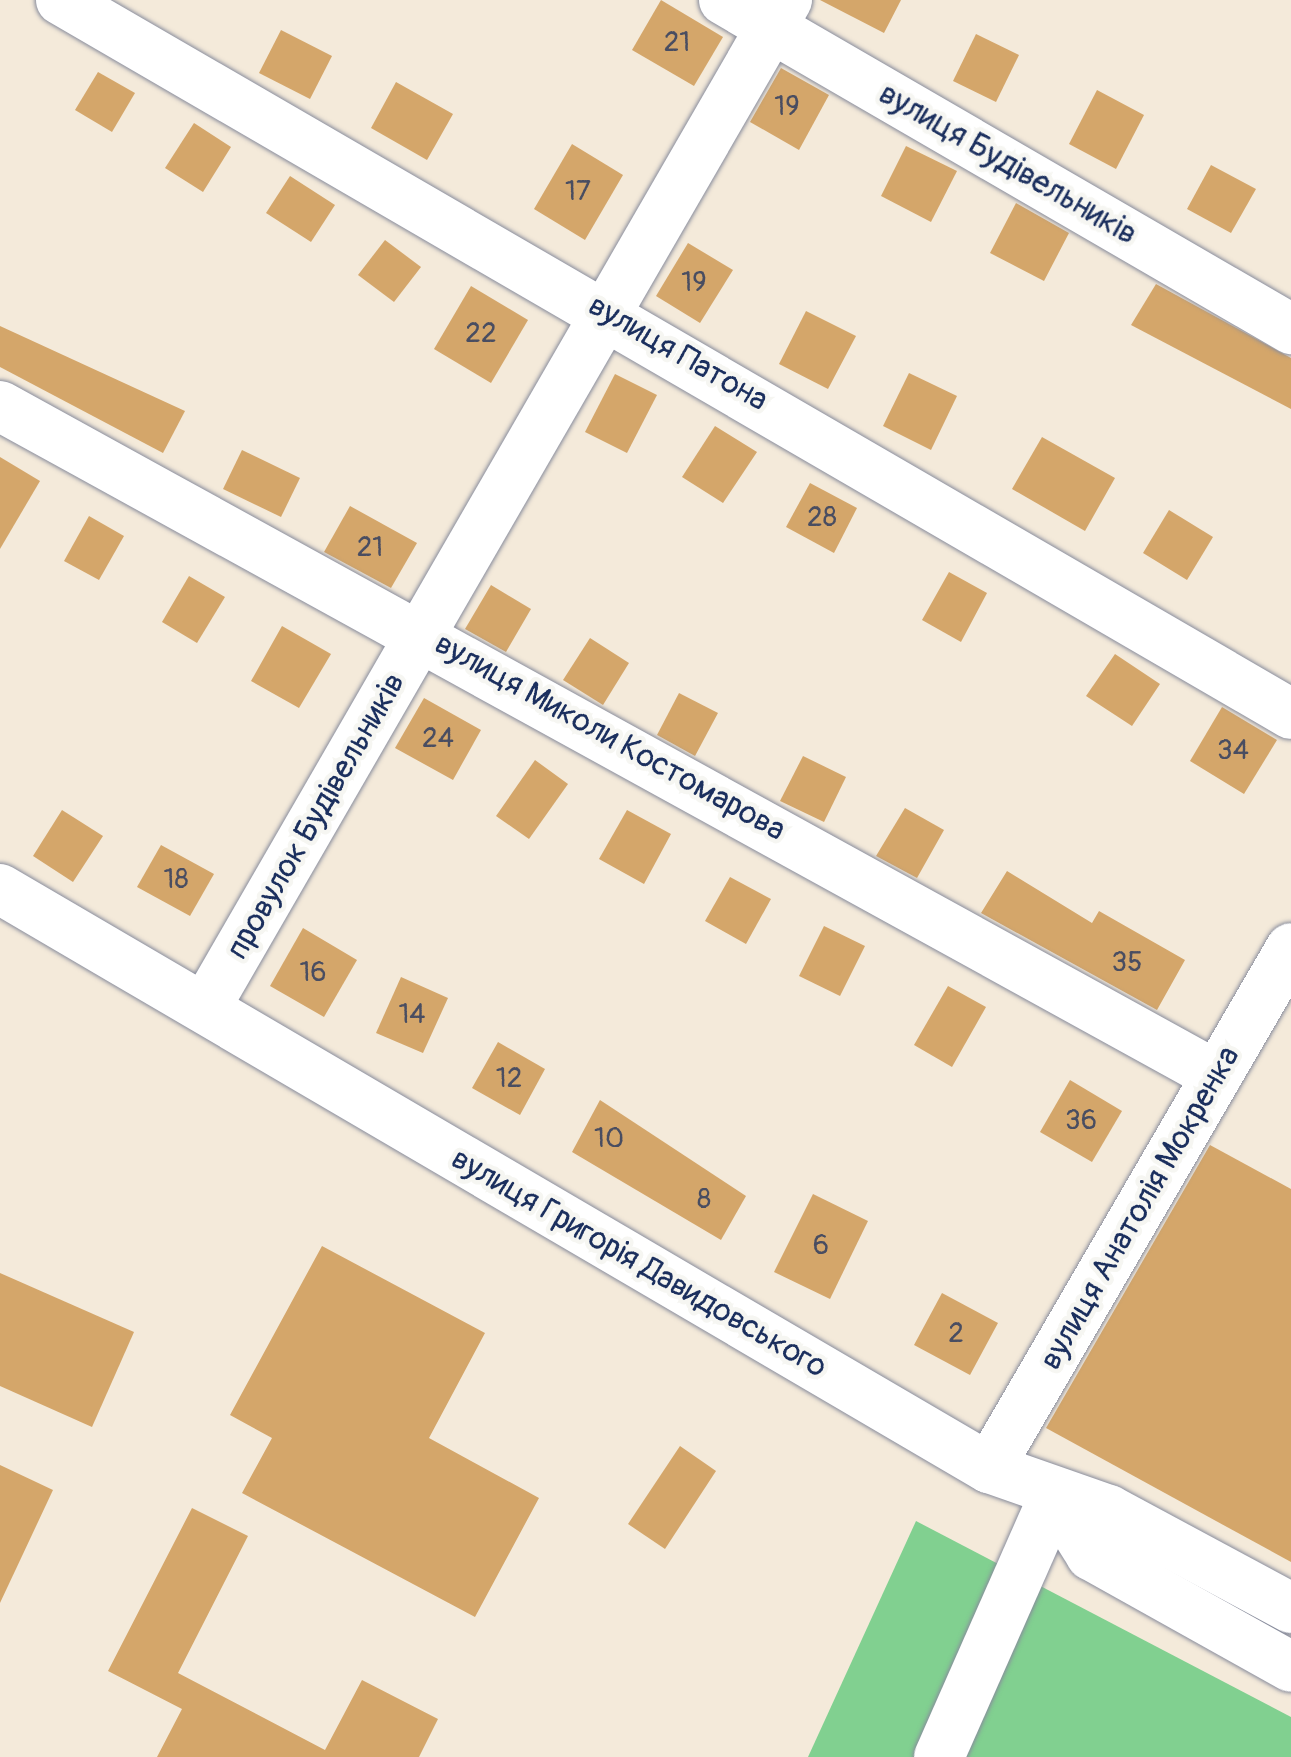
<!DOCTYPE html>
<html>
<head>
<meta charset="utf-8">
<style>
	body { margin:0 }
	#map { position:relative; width:1291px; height:1757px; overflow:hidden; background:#f4eada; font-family:Pangolin,sans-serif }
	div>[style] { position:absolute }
	.green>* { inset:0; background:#81d090 }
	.building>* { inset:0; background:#d4a66a }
	.roads { filter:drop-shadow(0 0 2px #888c9c) drop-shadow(0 0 2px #888c9c) }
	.minor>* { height:50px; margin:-25px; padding:0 25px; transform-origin:25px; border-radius:25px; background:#fff }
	span { translate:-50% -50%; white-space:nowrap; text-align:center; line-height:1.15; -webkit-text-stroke:9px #f6f6f2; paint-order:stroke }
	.number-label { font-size:28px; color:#494d61 }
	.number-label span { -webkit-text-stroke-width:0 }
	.street-label { font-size:32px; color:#1b2f5e }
</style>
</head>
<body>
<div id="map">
	<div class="green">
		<i style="clip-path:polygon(916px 1521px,1291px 1717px,1291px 1757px,808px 1757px)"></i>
	</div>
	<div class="building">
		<i style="clip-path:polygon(661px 0,723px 37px,694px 86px,632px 50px)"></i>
		<i style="clip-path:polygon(820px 0,901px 0,884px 33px)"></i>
		<i style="clip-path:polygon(281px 30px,332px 56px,310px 99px,259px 73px)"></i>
		<i style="clip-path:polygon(976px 34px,1019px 55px,996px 102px,953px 81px)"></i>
		<i style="clip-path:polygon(781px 68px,829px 95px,799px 150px,750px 122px)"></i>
		<i style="clip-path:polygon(98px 72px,135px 93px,112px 132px,75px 110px)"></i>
		<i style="clip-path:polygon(396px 82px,453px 114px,427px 160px,371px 128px)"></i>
		<i style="clip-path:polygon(1097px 90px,1144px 115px,1116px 169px,1069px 144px)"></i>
		<i style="clip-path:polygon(194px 123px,231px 147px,203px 192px,165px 168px)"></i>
		<i style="clip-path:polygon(572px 144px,623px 175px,585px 240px,534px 209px)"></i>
		<i style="clip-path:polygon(906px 146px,957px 171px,931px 222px,881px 196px)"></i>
		<i style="clip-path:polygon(1211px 165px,1256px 189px,1231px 233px,1187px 209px)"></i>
		<i style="clip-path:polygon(290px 176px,335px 205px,311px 242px,266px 213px)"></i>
		<i style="clip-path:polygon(1016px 203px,1069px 233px,1044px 281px,990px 253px)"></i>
		<i style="clip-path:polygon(385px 240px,421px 267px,394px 302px,358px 275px)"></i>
		<i style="clip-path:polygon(688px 243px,733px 270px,700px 323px,656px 296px)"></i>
		<i style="clip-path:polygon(1156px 284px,1291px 358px,1291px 409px,1131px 325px)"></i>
		<i style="clip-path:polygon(471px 286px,528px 320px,491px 383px,434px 349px)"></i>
		<i style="clip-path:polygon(806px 311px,856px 336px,828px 389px,779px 364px)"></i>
		<i style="clip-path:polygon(0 326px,185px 411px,163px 453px,0 367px)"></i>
		<i style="clip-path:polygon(909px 373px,957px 396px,931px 450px,883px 426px)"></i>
		<i style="clip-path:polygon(615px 374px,657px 395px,627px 453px,585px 432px)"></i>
		<i style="clip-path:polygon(715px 426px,757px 452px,723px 503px,682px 477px)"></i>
		<i style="clip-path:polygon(1042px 437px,1115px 478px,1085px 531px,1012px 489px)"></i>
		<i style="clip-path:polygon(242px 450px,300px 478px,281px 517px,223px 489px)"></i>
		<i style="clip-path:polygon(0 457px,40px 481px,0 549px)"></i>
		<i style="clip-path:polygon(810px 483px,857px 508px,834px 553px,786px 527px)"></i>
		<i style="clip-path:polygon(350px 506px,417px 543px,391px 588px,324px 552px)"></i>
		<i style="clip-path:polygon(1169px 510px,1213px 537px,1187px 580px,1143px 553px)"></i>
		<i style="clip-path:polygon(89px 516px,124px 536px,99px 580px,64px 561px)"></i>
		<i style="clip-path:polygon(949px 572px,987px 593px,961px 642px,922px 620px)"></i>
		<i style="clip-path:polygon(189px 576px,225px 597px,197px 643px,162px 622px)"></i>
		<i style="clip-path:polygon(491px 585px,531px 609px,506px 652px,465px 629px)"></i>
		<i style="clip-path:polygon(282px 626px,331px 654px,299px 708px,251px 681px)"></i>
		<i style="clip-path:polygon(590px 638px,629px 663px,603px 705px,563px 680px)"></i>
		<i style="clip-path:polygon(1115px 654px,1160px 684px,1132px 726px,1086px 696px)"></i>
		<i style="clip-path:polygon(679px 693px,718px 713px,695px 756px,657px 735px)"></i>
		<i style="clip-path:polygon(424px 698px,481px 730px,453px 780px,395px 748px)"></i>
		<i style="clip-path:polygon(1222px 707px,1277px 740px,1244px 794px,1190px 761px)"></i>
		<i style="clip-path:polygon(803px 756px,846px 777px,824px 822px,780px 801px)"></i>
		<i style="clip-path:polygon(535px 760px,568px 784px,529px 839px,496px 816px)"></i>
		<i style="clip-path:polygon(905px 808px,944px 830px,917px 878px,876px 856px)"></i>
		<i style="clip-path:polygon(62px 810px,103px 836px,73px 882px,33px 856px)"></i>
		<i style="clip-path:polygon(627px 810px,671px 834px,644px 884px,599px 859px)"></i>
		<i style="clip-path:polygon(161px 845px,214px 874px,190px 916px,137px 887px)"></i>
		<i style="clip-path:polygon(1007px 871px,1092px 923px,1099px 911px,1185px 960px,1157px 1010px,981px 913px)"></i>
		<i style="clip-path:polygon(730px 877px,771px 899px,746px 944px,705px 921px)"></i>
		<i style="clip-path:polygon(824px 926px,865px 946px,840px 996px,799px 976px)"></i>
		<i style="clip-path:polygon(303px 928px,357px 960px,324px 1017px,270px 986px)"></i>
		<i style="clip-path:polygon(401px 977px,448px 998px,423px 1053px,376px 1033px)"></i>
		<i style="clip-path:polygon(948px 986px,986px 1007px,952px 1067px,914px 1045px)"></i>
		<i style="clip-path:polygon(498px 1042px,545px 1069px,520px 1115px,472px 1088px)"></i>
		<i style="clip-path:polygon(1070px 1080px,1122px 1111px,1092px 1162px,1040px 1132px)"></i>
		<i style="clip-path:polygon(600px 1100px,746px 1196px,721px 1240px,572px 1152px)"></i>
		<i style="clip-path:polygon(1210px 1145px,1291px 1189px,1291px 1562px,1046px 1428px)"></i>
		<i style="clip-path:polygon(813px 1194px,868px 1221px,830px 1299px,774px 1272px)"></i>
		<i style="clip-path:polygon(322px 1246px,485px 1333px,429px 1438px,539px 1498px,475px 1617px,242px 1493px,272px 1438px,230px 1415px)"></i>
		<i style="clip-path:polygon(0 1273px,134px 1332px,92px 1427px,0 1386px)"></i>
		<i style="clip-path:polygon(942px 1293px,998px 1323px,970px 1375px,914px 1345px)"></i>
		<i style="clip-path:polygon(680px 1446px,716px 1471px,665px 1549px,628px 1524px)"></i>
		<i style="clip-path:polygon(0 1465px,53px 1490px,0 1603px)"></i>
		<i style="clip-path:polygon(192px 1508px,248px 1536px,178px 1673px,325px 1750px,362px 1680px,438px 1719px,419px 1757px,157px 1757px,182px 1709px,108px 1671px)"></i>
	</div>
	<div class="roads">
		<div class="minor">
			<i style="left:61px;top:0;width:1422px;rotate:30.13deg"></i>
			<i style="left:724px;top:0;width:656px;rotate:30.12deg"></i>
			<i style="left:0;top:406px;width:1389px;rotate:28.83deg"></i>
			<i style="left:0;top:889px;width:1146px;rotate:30.35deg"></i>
			<i style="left:989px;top:1468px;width:127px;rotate:19.3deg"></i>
			<i style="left:1109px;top:1510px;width:207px;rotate:28.3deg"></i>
			<i style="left:205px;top:1008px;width:1164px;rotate:-60deg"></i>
			<i style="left:989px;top:1468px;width:601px;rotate:-59.85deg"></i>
			<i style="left:1054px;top:1496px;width:70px;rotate:57.9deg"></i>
			<i style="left:1091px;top:1555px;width:229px;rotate:29.2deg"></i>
			<i style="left:939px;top:1757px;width:285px;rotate:-66.2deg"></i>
		</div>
	</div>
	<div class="number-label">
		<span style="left:677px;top:43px">21</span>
		<span style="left:787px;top:107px">19</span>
		<span style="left:578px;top:192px">17</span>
		<span style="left:694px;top:283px">19</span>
		<span style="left:481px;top:334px">22</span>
		<span style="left:822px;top:518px">28</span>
		<span style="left:370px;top:548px">21</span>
		<span style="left:438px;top:739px">24</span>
		<span style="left:1233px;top:751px">34</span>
		<span style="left:176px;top:880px">18</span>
		<span style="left:1127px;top:963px">35</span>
		<span style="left:313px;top:973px">16</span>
		<span style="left:412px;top:1015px">14</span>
		<span style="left:509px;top:1079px">12</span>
		<span style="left:1081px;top:1121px">36</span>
		<span style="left:609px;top:1139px">10</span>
		<span style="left:704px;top:1200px">8</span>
		<span style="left:821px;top:1246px">6</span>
		<span style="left:956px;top:1334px">2</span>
	</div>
	<div class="street-label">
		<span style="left:1008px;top:164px;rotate:30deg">вулиця Будівельників</span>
		<span style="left:678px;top:353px;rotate:30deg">вулиця Патона</span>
		<span style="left:610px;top:737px;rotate:29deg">вулиця Миколи Костомарова</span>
		<span style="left:316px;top:816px;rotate:-60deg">провулок Будівельників</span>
		<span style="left:1140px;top:1208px;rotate:-60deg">вулиця Анатолія Мокренка</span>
		<span style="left:639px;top:1263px;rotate:30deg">вулиця Григорія Давидовського</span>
	</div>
</div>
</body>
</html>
